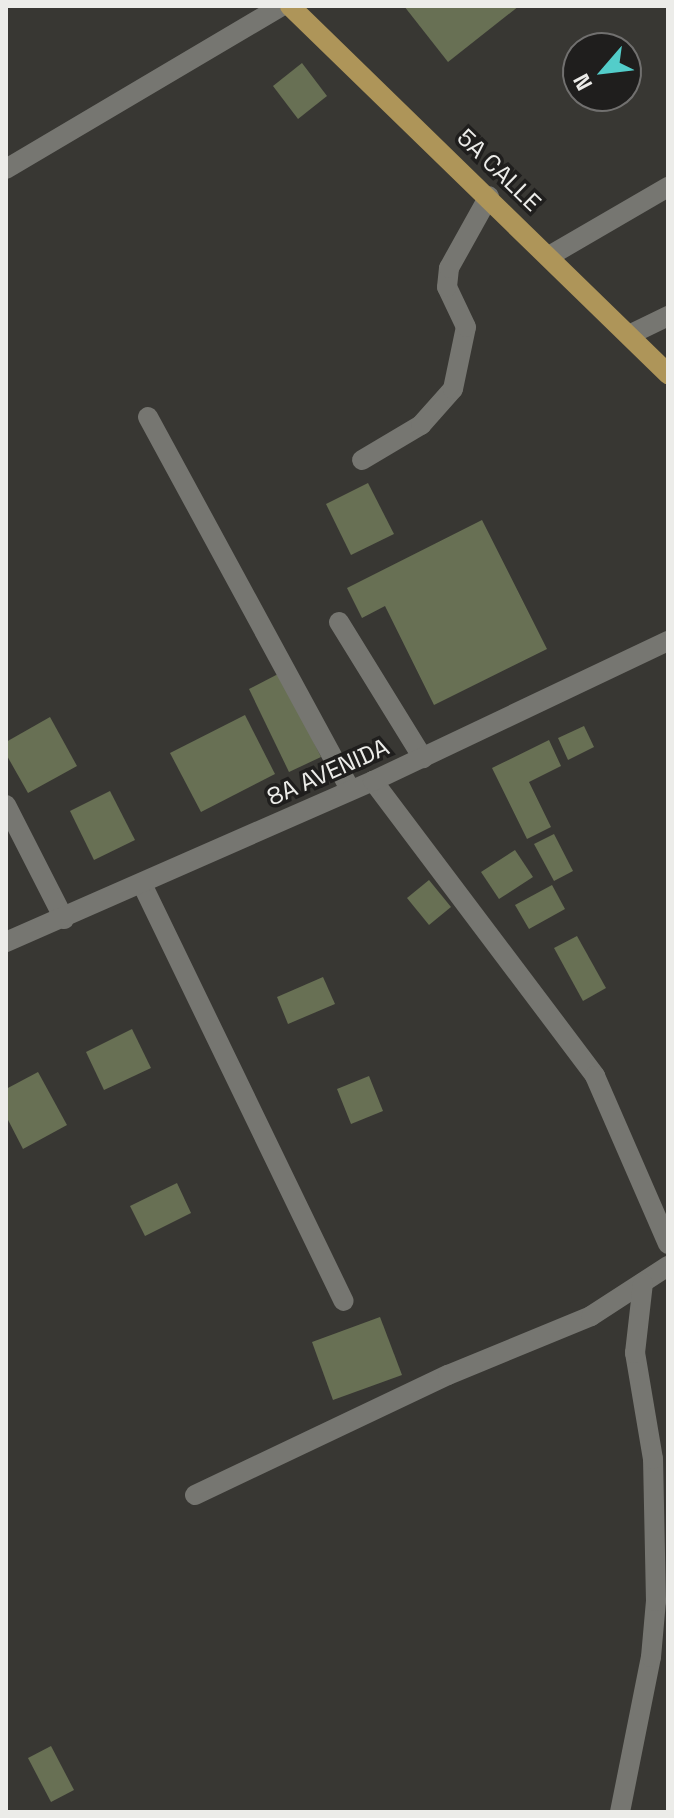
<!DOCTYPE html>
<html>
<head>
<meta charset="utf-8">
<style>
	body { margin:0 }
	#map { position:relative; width:674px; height:1818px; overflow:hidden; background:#383733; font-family:"Space Grotesk",sans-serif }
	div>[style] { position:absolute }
	.building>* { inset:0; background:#687054 }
	.minor>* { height:20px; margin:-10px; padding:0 10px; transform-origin:10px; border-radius:10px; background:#767671 }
	.major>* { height:20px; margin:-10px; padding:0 10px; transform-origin:10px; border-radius:10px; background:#ae9559 }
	span { translate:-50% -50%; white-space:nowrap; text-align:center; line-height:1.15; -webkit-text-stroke:7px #1f1e1d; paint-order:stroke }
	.street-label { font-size:24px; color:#ecece9 }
	.frame { position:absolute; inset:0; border:8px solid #ecece9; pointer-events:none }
	.north { position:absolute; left:562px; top:32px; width:80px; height:80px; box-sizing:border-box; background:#1f1e1d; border:2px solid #71706f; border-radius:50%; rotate:242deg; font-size:22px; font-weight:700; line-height:32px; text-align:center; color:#ecece9 }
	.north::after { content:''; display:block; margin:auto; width:28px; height:36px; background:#53cdca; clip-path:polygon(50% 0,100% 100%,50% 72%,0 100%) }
</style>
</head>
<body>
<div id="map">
	<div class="building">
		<i style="clip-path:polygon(404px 6px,519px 6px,448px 62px)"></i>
		<i style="clip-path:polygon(302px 63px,327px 96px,298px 119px,273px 86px)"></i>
		<i style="clip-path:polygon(368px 483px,394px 534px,351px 555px,326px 504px)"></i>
		<i style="clip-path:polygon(482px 520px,547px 649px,434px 705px,385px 606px,362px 618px,347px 588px)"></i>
		<i style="clip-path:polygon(280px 673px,321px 757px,289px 772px,249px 689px)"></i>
		<i style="clip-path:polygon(245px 715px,275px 774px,201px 812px,170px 753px)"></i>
		<i style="clip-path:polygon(50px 717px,77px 766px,28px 793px,6px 754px,6px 742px)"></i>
		<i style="clip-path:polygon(584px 726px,594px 747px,568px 760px,558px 738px)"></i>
		<i style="clip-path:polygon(549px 740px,561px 766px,529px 782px,551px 827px,527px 839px,492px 768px)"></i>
		<i style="clip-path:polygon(110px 791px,135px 840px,94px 860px,70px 811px)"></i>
		<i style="clip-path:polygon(554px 834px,573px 871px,554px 881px,534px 844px)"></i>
		<i style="clip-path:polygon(515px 850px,533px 877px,499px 899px,481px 872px)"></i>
		<i style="clip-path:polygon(429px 880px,451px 907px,429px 925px,407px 898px)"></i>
		<i style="clip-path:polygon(552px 885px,565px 909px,529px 929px,515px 905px)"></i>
		<i style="clip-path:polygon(577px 936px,606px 988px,583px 1001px,554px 948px)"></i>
		<i style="clip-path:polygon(323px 977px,335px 1004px,288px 1024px,277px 997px)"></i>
		<i style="clip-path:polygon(132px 1029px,151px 1068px,104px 1090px,86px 1052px)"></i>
		<i style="clip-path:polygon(38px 1072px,67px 1125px,23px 1149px,6px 1116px,6px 1089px)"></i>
		<i style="clip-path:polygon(369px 1076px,383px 1111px,351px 1124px,337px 1089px)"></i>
		<i style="clip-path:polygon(177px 1183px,191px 1213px,145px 1236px,130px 1206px)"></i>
		<i style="clip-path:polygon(380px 1317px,402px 1375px,333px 1400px,312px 1342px)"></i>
		<i style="clip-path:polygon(51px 1746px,74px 1790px,51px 1802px,28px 1758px)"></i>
	</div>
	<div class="minor">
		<i style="left:6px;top:169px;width:321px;rotate:-30.6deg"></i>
		<i style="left:551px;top:255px;width:135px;rotate:-30.2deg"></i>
		<i style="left:629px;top:335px;width:43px;rotate:-26deg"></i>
		<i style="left:148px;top:417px;width:423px;rotate:61.5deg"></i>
		<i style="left:362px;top:460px;width:69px;rotate:-30.7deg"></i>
		<i style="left:421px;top:425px;width:48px;rotate:-48.4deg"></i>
		<i style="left:453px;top:389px;width:63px;rotate:-78.2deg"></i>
		<i style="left:466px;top:327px;width:44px;rotate:-115.4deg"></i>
		<i style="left:447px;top:287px;width:19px;rotate:-84deg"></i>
		<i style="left:449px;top:268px;width:82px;rotate:-60.9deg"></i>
		<i style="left:339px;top:622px;width:160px;rotate:58.3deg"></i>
		<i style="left:373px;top:781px;width:369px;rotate:53deg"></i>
		<i style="left:595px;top:1076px;width:183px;rotate:66.5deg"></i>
		<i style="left:6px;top:805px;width:128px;rotate:63deg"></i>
		<i style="left:142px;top:884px;width:463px;rotate:64.2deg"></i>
		<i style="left:6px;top:942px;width:401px;rotate:-23.7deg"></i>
		<i style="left:373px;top:781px;width:327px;rotate:-25.4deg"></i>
		<i style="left:195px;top:1495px;width:280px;rotate:-25.4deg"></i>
		<i style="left:448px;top:1375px;width:155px;rotate:-22.4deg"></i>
		<i style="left:591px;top:1316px;width:92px;rotate:-33deg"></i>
		<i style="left:620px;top:1812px;width:158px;rotate:-78.7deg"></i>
		<i style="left:651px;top:1657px;width:56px;rotate:-84.9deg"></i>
		<i style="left:656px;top:1601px;width:142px;rotate:-91.2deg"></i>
		<i style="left:653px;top:1459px;width:108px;rotate:-99.6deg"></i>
		<i style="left:635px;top:1353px;width:70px;rotate:-83.5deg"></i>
	</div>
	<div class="major">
		<i style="left:290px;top:6px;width:528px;rotate:44.23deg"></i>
	</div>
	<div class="street-label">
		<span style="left:499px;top:170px;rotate:44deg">5A CALLE</span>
		<span style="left:328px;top:772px;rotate:-24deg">8A AVENIDA</span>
	</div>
	<div class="frame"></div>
	<div class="north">N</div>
</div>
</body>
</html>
